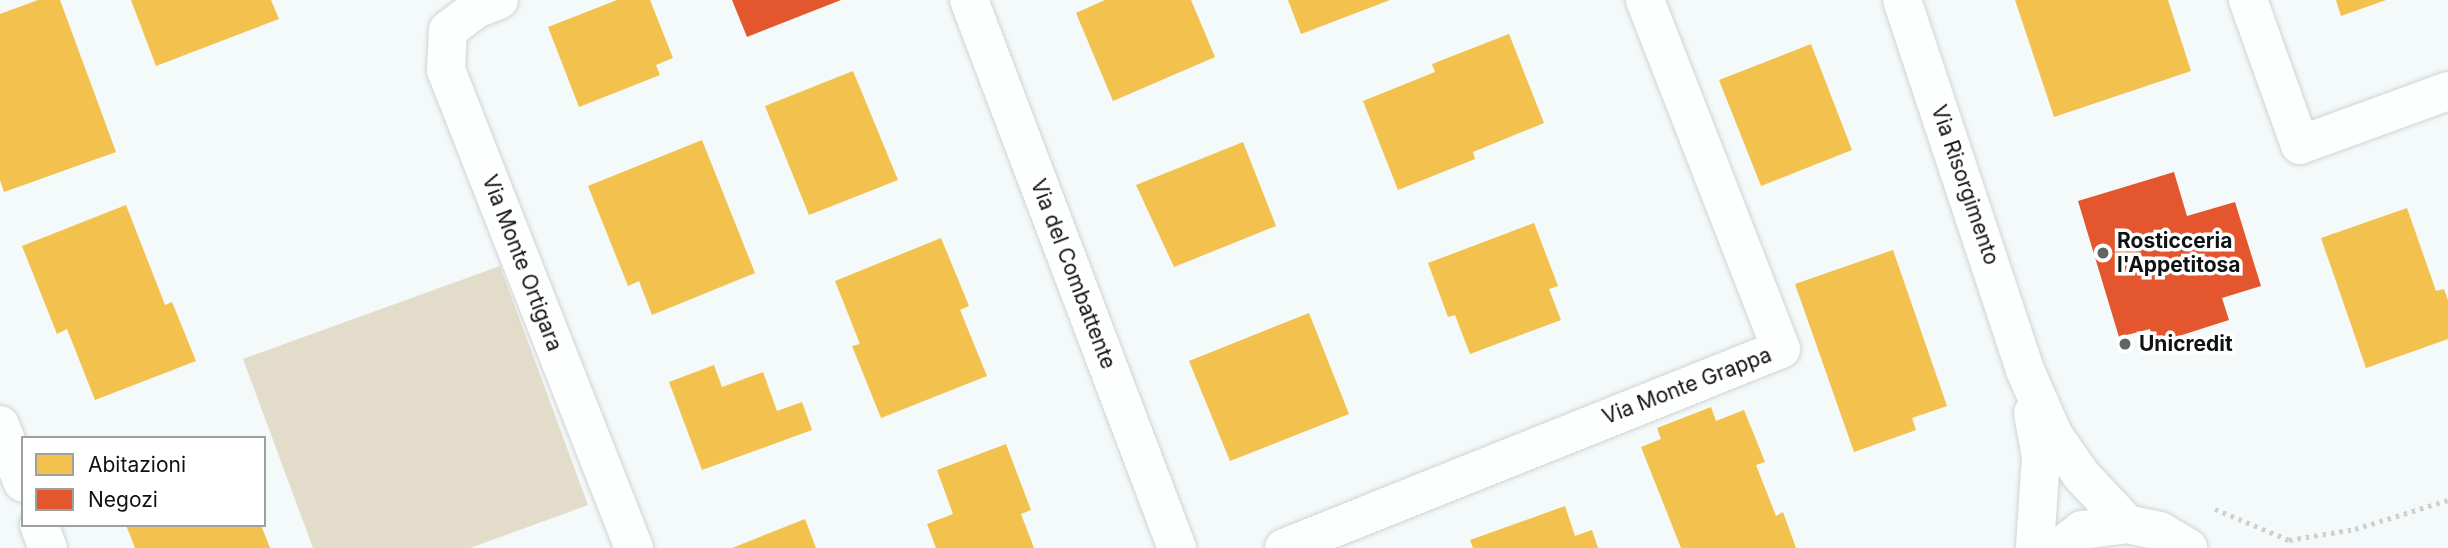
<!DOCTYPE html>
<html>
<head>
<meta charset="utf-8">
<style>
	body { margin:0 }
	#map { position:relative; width:2448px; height:548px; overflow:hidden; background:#f4f9f9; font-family:Inter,sans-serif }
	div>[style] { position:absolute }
	.green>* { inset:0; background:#e3dccb }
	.homes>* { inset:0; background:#f2c14e }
	.shops>* { inset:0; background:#e4572e }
	.path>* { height:4.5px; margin-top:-2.25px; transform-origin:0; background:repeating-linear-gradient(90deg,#cfd1d1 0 3.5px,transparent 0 8.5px) }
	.roads { filter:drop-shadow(0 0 2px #d0d4d4) drop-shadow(0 0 2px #d0d4d4) }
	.minor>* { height:38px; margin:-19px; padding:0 19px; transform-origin:19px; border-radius:19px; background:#fdfefe }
	.tertiary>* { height:38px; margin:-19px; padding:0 19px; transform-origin:19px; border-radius:19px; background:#fdfefe }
	.dots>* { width:19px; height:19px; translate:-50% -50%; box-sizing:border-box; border:4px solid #fff; border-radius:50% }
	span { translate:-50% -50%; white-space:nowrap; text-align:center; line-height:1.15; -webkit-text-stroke:7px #fff; paint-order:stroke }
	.street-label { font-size:21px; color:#101314 }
	.poi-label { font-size:21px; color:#101314; font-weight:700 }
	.left { translate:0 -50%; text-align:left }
	.legend { position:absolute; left:21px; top:436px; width:245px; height:91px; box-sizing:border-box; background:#fff; border:2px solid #9fa1a1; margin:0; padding:9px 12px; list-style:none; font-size:21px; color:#101314 }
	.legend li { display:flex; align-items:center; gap:14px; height:35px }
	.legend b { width:35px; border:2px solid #9fa1a1 }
</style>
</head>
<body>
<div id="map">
	<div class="green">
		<i style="clip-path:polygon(500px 266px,588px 505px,470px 548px,313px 548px,243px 359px)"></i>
	</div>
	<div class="homes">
		<i style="clip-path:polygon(38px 0,60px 0,116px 152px,4px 192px,0 180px,0 14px)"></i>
		<i style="clip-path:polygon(131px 0,271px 0,279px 19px,156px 66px)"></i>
		<i style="clip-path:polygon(617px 0,650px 0,673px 58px,656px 65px,660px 75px,579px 107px,548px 27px)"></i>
		<i style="clip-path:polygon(1105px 0,1191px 0,1215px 57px,1113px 101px,1076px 13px)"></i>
		<i style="clip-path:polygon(1288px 0,1390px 0,1301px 34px)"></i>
		<i style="clip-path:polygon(2015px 0,2168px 0,2191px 71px,2054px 117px)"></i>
		<i style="clip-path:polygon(2336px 0,2386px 0,2341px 16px)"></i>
		<i style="clip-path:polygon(1509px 34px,1544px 123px,1473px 152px,1475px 159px,1398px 190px,1363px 101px,1435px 72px,1432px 64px)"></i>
		<i style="clip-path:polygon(1811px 44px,1852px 150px,1761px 186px,1719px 80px)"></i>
		<i style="clip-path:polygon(853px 71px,898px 180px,809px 215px,765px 106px)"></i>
		<i style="clip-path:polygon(702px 140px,755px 273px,652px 315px,639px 281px,628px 286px,588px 186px)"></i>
		<i style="clip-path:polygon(1243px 142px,1276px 226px,1174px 267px,1136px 185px)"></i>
		<i style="clip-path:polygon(126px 205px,165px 305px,172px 302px,196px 361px,95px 400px,67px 329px,57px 334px,22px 246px)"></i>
		<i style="clip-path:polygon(2407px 208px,2436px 291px,2444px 289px,2448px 300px,2448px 339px,2366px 368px,2321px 238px)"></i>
		<i style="clip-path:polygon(1534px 223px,1558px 286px,1549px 289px,1561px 320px,1470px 354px,1455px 315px,1448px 317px,1428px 263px)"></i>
		<i style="clip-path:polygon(941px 238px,969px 306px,960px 310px,987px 376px,881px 418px,852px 346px,860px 344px,835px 281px)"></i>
		<i style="clip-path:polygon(1893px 250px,1947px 406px,1912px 418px,1916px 430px,1854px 452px,1795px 284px)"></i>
		<i style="clip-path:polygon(1309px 313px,1349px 414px,1230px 461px,1189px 361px)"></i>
		<i style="clip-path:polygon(714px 365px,722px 387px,763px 372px,777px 411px,802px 402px,812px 430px,702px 470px,669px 382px)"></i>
		<i style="clip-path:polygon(1711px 407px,1716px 421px,1744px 410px,1765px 462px,1756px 465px,1776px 516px,1783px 512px,1796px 548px,1681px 548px,1641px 447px,1661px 439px,1657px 428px)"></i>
		<i style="clip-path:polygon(1006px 444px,1031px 510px,1021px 514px,1034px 548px,936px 548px,927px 524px,953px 514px,937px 470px)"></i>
		<i style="clip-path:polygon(1565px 506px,1575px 536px,1592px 530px,1598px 548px,1473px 548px,1470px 540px)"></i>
		<i style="clip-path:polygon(805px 519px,816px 548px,732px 548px)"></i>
		<i style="clip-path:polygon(126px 525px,261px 525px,270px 548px,135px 548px)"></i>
	</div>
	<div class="shops">
		<i style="clip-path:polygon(732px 0,841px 0,747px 37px)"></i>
		<i style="clip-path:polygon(2174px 172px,2187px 216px,2235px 202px,2261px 286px,2222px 298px,2229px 320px,2154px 344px,2150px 329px,2119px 337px,2078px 201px)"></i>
	</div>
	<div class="path">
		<i style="left:2215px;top:509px;width:80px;rotate:22.7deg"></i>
		<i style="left:2289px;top:540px;width:67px;rotate:-9.5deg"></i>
		<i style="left:2355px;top:529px;width:97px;rotate:-17.3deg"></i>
	</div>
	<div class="roads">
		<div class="minor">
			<i style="left:499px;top:0;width:25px;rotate:159deg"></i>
			<i style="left:476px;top:9px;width:35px;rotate:143deg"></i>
			<i style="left:448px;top:30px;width:40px;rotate:92.9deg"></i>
			<i style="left:446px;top:70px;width:514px;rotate:68.53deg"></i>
			<i style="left:969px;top:0;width:586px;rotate:69.22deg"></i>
			<i style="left:2248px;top:0;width:154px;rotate:70.3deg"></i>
			<i style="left:2300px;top:145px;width:158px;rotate:-20deg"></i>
			<i style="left:0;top:425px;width:62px;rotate:68.4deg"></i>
			<i style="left:39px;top:525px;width:25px;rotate:69deg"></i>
			<i style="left:1284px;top:548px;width:535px;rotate:-21.82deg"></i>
			<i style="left:1781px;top:349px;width:375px;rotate:-111.3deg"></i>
		</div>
		<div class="tertiary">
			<i style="left:1902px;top:0;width:390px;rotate:71.6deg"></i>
			<i style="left:2025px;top:370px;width:72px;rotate:66.3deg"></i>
			<i style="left:2054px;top:436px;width:49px;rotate:55deg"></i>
			<i style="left:2082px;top:476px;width:66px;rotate:46.8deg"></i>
			<i style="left:2033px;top:413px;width:45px;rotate:79.7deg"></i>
			<i style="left:2041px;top:457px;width:91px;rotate:93.8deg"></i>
			<i style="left:2059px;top:548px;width:29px;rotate:-38deg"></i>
			<i style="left:2082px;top:530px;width:45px;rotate:-7.6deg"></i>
			<i style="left:2127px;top:524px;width:34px;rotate:12deg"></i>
			<i style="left:2160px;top:531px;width:33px;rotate:31deg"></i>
		</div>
	</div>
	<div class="dots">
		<i style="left:2103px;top:253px;background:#606464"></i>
		<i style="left:2125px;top:344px;background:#606464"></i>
	</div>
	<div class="street-label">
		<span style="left:1965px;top:185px;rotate:71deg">Via Risorgimento</span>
		<span style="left:522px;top:263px;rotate:69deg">Via Monte Ortigara</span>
		<span style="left:1073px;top:274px;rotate:69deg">Via del Combattente</span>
		<span style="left:1687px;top:386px;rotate:-21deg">Via Monte Grappa</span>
	</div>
	<div class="poi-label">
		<span class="left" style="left:2117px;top:253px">Rosticceria<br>l'Appetitosa</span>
		<span class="left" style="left:2139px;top:344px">Unicredit</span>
	</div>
	<ul class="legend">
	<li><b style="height:19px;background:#f2c14e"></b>Abitazioni</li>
	<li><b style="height:19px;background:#e4572e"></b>Negozi</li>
	</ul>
</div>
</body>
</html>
